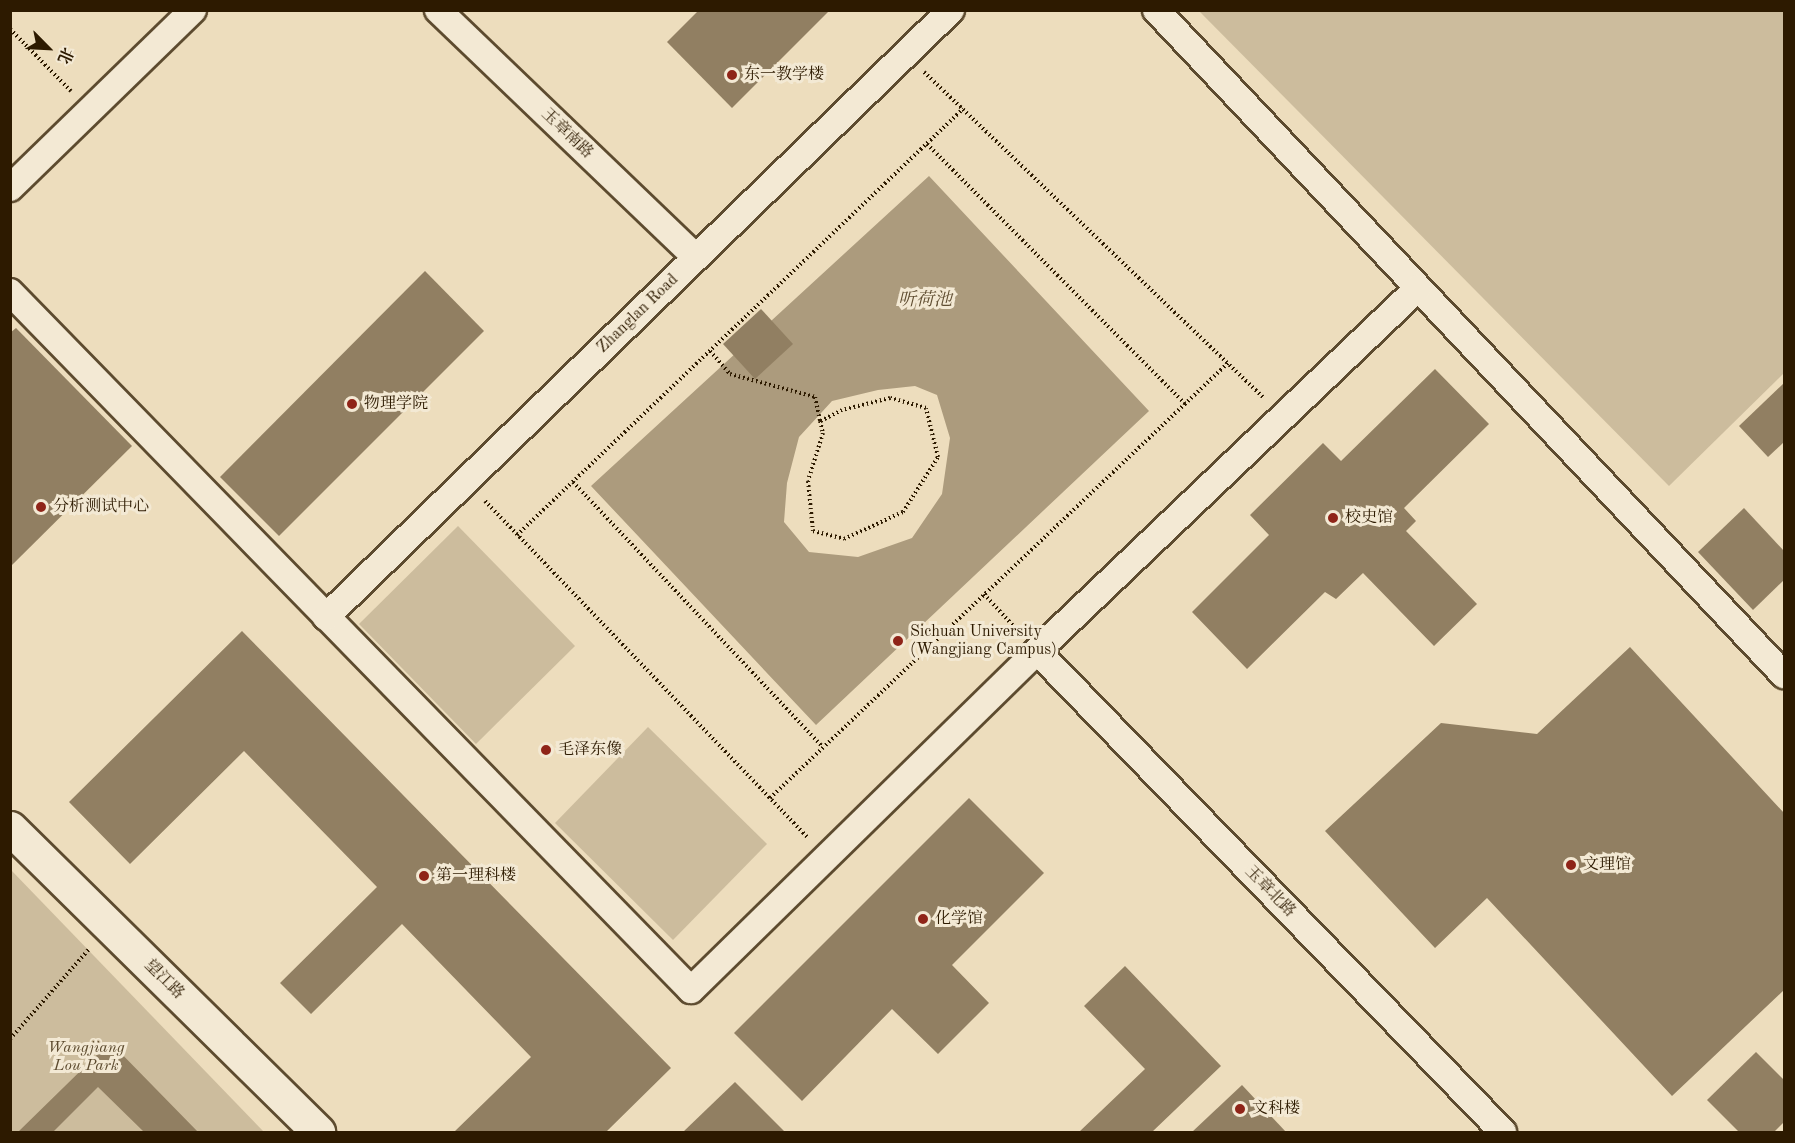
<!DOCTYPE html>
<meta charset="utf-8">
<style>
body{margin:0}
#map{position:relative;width:1795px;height:1143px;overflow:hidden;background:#edddbd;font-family:"Old Standard TT","Noto Serif SC",serif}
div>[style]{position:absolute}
.green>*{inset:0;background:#ccbc9d}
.water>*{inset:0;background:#ac9b7d}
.building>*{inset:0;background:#917f62}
.path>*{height:4px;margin-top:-2px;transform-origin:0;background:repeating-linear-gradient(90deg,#2d1a00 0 1.5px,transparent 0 4.5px)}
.roads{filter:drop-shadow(2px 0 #5d4b2f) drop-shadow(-2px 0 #5d4b2f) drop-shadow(0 2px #5d4b2f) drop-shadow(0 -2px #5d4b2f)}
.street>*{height:26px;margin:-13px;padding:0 13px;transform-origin:13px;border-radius:13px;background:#f3e9d4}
.secondary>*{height:33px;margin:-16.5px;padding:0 16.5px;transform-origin:16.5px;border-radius:16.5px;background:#f3e9d4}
.dots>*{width:16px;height:16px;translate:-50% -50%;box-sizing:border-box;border:3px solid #f3e9d4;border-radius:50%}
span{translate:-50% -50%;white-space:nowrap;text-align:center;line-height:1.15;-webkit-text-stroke:6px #f3e9d4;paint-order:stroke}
.poi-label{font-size:16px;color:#2d1a00}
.left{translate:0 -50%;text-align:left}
.street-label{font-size:16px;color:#2d1a00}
.park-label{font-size:16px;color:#5d4b2f;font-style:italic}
.water-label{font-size:18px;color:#604e32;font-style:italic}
.frame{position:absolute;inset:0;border:12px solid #2d1a00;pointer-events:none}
.north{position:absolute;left:18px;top:18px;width:60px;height:60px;-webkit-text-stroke:4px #f3e9d4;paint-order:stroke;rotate:114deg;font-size:16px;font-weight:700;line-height:24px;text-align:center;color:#2d1a00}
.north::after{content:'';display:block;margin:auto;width:21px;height:27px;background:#2d1a00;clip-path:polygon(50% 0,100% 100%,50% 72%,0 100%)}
</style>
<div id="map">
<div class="green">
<i style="clip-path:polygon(1199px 11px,1784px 11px,1784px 373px,1669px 486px)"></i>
<i style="clip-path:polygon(458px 526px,575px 646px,476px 744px,359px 624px)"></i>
<i style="clip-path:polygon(648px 727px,767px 844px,673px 940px,555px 823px)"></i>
<i style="clip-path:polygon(11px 870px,264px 1132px,11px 1132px)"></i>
</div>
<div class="water">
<i style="clip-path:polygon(evenodd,929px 176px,1149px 411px,816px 725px,591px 486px,929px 176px,915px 386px,937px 395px,950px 438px,942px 494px,912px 538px,858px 557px,809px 552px,784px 522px,787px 483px,799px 437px,832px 401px,878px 390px,915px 386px)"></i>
</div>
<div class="building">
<i style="clip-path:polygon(699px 10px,830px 10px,732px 108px,667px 42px)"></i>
<i style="clip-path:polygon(425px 271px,484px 331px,279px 536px,220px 477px)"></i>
<i style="clip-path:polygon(761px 309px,793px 344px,755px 379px,723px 344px)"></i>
<i style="clip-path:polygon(16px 328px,132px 446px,10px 567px,10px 333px)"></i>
<i style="clip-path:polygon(1435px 369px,1489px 424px,1404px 508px,1416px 521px,1406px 531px,1477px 604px,1434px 646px,1363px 573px,1336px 599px,1325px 592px,1247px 669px,1192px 612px,1269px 535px,1250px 515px,1323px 443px,1341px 461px)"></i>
<i style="clip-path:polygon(1784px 383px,1784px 442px,1768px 457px,1739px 426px)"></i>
<i style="clip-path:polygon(1744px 508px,1784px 551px,1784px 580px,1753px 610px,1698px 552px)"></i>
<i style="clip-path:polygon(242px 631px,671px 1068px,606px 1132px,454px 1132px,531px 1057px,402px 924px,311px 1014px,280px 983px,377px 887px,244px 751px,130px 864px,69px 802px)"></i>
<i style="clip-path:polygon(1630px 647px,1784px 813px,1784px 990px,1672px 1096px,1487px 898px,1435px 948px,1325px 831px,1441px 723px,1537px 734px)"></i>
<i style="clip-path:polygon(969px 798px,1044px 873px,952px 965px,989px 1003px,938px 1054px,892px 1009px,802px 1101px,734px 1033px)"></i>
<i style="clip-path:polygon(1125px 966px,1221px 1066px,1152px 1132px,1079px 1132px,1145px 1069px,1084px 1006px)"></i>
<i style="clip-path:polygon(110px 1042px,198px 1132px,144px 1132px,98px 1087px,53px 1132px,18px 1132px)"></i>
<i style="clip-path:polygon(1756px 1052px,1784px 1080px,1784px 1122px,1774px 1132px,1739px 1132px,1707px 1100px)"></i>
<i style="clip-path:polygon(735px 1082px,785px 1132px,683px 1132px)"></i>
<i style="clip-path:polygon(1242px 1085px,1286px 1132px,1192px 1132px)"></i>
</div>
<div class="path">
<i style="left:10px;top:29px;width:87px;rotate:45.5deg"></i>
<i style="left:924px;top:72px;width:472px;rotate:43.8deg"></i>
<i style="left:927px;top:144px;width:366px;rotate:45.2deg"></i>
<i style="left:710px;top:351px;width:30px;rotate:49deg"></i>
<i style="left:730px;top:374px;width:88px;rotate:15.1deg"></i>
<i style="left:815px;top:397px;width:25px;rotate:78deg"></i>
<i style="left:820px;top:421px;width:12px;rotate:76deg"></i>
<i style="left:823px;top:433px;width:50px;rotate:107.4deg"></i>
<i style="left:808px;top:481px;width:50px;rotate:84.3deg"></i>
<i style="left:813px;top:531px;width:32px;rotate:14deg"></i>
<i style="left:844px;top:539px;width:65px;rotate:-24.6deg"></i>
<i style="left:903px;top:512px;width:65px;rotate:-57.5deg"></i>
<i style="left:938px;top:457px;width:50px;rotate:-103.8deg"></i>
<i style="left:926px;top:408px;width:37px;rotate:-164deg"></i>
<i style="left:890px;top:398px;width:49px;rotate:166deg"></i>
<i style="left:842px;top:410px;width:25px;rotate:153deg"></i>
<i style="left:573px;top:482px;width:364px;rotate:46.7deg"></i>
<i style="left:485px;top:501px;width:467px;rotate:46.2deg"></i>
<i style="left:517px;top:535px;width:617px;rotate:-43.69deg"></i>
<i style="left:984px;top:594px;width:50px;rotate:47.4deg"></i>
<i style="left:770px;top:798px;width:632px;rotate:-43.52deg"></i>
<i style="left:10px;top:1039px;width:120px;rotate:-48.7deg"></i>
</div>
<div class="roads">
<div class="street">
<i style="left:438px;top:10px;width:357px;rotate:43.8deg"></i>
<i style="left:1156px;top:10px;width:915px;rotate:46.64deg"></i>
<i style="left:10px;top:188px;width:255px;rotate:-44.2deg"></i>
<i style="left:10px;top:292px;width:975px;rotate:45.71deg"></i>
<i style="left:691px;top:990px;width:484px;rotate:-44.4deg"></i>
<i style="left:1037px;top:651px;width:526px;rotate:-43.61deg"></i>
<i style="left:326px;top:617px;width:871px;rotate:-44.16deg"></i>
<i style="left:1037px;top:651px;width:670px;rotate:45.91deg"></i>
</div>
<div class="secondary">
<i style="left:10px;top:828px;width:433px;rotate:44.6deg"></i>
</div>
</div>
<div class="dots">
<i style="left:732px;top:75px;background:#8f2418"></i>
<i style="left:352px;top:404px;background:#8f2418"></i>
<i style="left:41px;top:507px;background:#8f2418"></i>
<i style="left:1333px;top:518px;background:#8f2418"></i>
<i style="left:898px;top:641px;background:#8f2418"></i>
<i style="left:546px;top:750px;background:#8f2418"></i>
<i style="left:1571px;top:865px;background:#8f2418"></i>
<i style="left:424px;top:876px;background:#8f2418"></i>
<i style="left:923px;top:919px;background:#8f2418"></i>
<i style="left:1240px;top:1109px;background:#8f2418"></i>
</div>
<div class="poi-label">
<span class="left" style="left:744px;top:75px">东一教学楼</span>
<span class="left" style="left:364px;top:404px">物理学院</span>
<span class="left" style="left:53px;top:507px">分析测试中心</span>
<span class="left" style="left:1345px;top:518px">校史馆</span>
<span class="left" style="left:910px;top:641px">Sichuan University<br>(Wangjiang Campus)</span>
<span class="left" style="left:558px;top:750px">毛泽东像</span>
<span class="left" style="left:1583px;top:865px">文理馆</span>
<span class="left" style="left:436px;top:876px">第一理科楼</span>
<span class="left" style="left:935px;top:919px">化学馆</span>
<span class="left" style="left:1252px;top:1109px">文科楼</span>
</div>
<div class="street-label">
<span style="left:567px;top:134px;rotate:44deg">玉章南路</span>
<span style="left:638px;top:314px;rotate:-44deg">Zhanglan Road</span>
<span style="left:1270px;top:892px;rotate:46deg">玉章北路</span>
<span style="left:164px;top:980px;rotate:45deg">望江路</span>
</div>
<div class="park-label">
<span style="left:86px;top:1057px">Wangjiang<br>Lou Park</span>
</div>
<div class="water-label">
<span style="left:925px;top:300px">听荷池</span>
</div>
<div class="frame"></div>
<div class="north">北</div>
</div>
